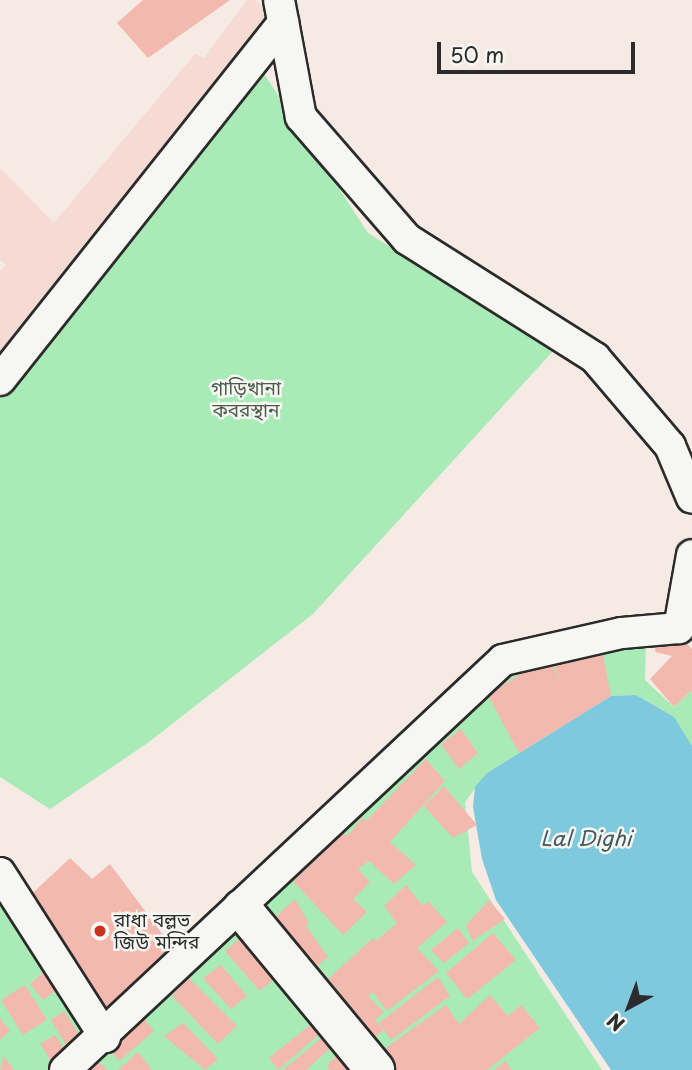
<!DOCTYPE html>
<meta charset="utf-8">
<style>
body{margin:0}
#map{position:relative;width:692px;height:1070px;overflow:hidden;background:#f6eae4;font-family:"Playpen Sans","Noto Sans Bengali",sans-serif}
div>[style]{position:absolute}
.built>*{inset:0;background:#f5dbd4}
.green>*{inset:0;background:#a8ebb6}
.water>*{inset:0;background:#7ec9de}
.building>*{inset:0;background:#f4b9ae}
.roads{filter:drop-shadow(2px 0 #2b2b2b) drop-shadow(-2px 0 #2b2b2b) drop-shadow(0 2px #2b2b2b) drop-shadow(0 -2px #2b2b2b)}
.street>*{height:30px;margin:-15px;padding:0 15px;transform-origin:15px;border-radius:15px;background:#f6f6f2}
.secondary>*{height:38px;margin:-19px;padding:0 19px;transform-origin:19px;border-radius:19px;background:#f6f6f2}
.dots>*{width:19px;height:19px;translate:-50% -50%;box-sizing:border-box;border:4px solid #f6f6f2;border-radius:50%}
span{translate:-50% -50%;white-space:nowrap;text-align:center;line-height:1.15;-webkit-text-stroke:5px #f6f6f2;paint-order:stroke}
.park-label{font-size:19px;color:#4a5b4e}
.poi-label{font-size:19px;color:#2b2b2b}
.left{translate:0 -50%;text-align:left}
.water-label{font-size:21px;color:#445a61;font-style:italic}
.north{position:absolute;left:594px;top:972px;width:70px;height:70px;-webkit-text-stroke:5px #f6f6f2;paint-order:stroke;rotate:221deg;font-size:19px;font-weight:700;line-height:28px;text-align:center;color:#2b2b2b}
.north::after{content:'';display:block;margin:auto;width:24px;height:32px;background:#2b2b2b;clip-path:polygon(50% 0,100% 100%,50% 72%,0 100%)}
.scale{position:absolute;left:437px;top:42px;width:198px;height:32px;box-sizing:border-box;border:4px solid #2b2b2b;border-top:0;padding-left:9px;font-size:21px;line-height:24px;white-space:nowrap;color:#2b2b2b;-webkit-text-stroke:5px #f6f6f2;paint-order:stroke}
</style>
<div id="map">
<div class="built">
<i style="clip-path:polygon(247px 0,255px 0,283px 23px,0 380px,0 271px,6px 265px,0 260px,0 168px,54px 223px,195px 54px,204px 58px)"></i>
</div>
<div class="green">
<i style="clip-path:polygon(263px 72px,368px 233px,554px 350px,313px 614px,149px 742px,50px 809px,0 777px,0 394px)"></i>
<i style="clip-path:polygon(646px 641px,645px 680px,674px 707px,692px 690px,692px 746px,673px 717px,636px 695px,611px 696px,487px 773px,465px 802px,472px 872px,602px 1070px,0 1070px,0 873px,104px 1037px,503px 660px)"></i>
</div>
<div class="water">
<i style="clip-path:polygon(636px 695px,674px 717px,692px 746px,692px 1070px,611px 1070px,496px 900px,482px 859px,473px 807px,475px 787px,487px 773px,611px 696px)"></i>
</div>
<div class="building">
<i style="clip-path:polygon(143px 0,230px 0,148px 58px,117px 23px)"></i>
<i style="clip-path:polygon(657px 635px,682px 638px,692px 649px,692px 690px,674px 707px,650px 679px,672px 656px,655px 652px)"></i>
<i style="clip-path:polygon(600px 638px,611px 696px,519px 753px,488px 695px,547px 657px,562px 683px,553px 664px)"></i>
<i style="clip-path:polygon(461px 729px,478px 753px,459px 769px,441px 744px)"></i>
<i style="clip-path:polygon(426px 759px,445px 781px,390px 842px,416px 865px,394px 884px,369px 861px,358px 869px,370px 882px,353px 899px,367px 912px,343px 935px,293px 881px,344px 833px,347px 836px,363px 817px,366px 821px)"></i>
<i style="clip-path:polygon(444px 786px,477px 825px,453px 838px,424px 806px)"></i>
<i style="clip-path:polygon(70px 858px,92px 879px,110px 864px,181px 959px,106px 1033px,21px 904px)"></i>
<i style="clip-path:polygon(406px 885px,423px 906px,428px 901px,447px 922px,417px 948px,439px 971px,387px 1011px,373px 992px,368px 996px,384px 1012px,375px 1020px,384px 1030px,363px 1046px,332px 998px,343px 985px,337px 990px,327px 980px,373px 938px,376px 941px,397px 923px,384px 906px)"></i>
<i style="clip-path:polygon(295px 899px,309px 923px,306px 926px,328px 957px,308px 974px,275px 917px)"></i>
<i style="clip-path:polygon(489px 900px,505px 919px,472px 941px,466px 925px)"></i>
<i style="clip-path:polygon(458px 928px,469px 943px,444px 963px,431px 950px)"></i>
<i style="clip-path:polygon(249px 931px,281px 973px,260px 991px,225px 951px)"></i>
<i style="clip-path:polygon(493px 933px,516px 960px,467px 999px,446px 973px)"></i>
<i style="clip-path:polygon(221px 965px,247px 996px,231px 1009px,203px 978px)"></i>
<i style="clip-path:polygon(45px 971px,59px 988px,43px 1000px,30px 984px)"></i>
<i style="clip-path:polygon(188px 977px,237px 1026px,218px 1044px,172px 996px)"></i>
<i style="clip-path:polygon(438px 977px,450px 996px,391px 1040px,379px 1023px)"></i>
<i style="clip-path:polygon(25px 985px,47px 1020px,23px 1035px,1px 1000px)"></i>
<i style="clip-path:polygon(490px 995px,508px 1016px,521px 1005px,540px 1028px,487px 1070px,387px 1070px,377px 1054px,446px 1005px,459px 1024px)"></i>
<i style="clip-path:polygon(64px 1011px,80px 1036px,66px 1045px,51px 1020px)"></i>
<i style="clip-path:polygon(138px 1012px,154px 1031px,119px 1061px,103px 1042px)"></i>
<i style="clip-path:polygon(0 1018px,10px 1031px,0 1040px)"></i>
<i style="clip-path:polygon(316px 1020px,324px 1030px,278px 1070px,269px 1058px)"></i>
<i style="clip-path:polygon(183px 1023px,218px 1059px,205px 1070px,164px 1036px)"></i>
<i style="clip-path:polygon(326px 1034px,335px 1044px,306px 1070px,283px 1070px)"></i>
<i style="clip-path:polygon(55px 1035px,69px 1056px,54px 1066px,40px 1044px)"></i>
<i style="clip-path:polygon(341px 1050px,359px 1070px,330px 1070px,327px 1066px)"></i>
<i style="clip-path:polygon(138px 1052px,152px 1070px,118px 1070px)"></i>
<i style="clip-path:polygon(4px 1056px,14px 1070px,0 1070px)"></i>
<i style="clip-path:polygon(98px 1061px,108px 1070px,90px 1070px)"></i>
<i style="clip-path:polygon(505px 1061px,512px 1070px,494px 1070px)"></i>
</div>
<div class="roads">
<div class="street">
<i style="left:279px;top:0;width:119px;rotate:79.4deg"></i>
<i style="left:301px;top:117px;width:162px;rotate:49deg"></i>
<i style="left:407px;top:239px;width:222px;rotate:32.3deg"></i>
<i style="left:595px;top:358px;width:116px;rotate:49.6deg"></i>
<i style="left:670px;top:446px;width:56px;rotate:67.1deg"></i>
<i style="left:0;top:380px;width:456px;rotate:-51.6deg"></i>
<i style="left:679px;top:628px;width:74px;rotate:-79.9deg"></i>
<i style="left:0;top:873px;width:195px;rotate:57.4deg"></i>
<i style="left:65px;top:1070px;width:600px;rotate:-43.11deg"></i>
<i style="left:503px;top:660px;width:122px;rotate:-12.8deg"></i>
<i style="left:622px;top:633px;width:57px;rotate:-5deg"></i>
</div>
<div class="secondary">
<i style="left:242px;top:909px;width:209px;rotate:50.4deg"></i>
</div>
</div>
<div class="dots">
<i style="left:100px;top:931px;background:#c8321e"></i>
</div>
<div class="park-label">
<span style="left:246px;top:399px">গাড়িখানা<br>কবরস্থান</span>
</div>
<div class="poi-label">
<span class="left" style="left:114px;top:931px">রাধা বল্লভ<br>জিউ মন্দির</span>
</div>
<div class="water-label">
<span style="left:586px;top:837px">Lal Dighi</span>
</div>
<div class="north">N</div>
<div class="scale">50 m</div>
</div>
